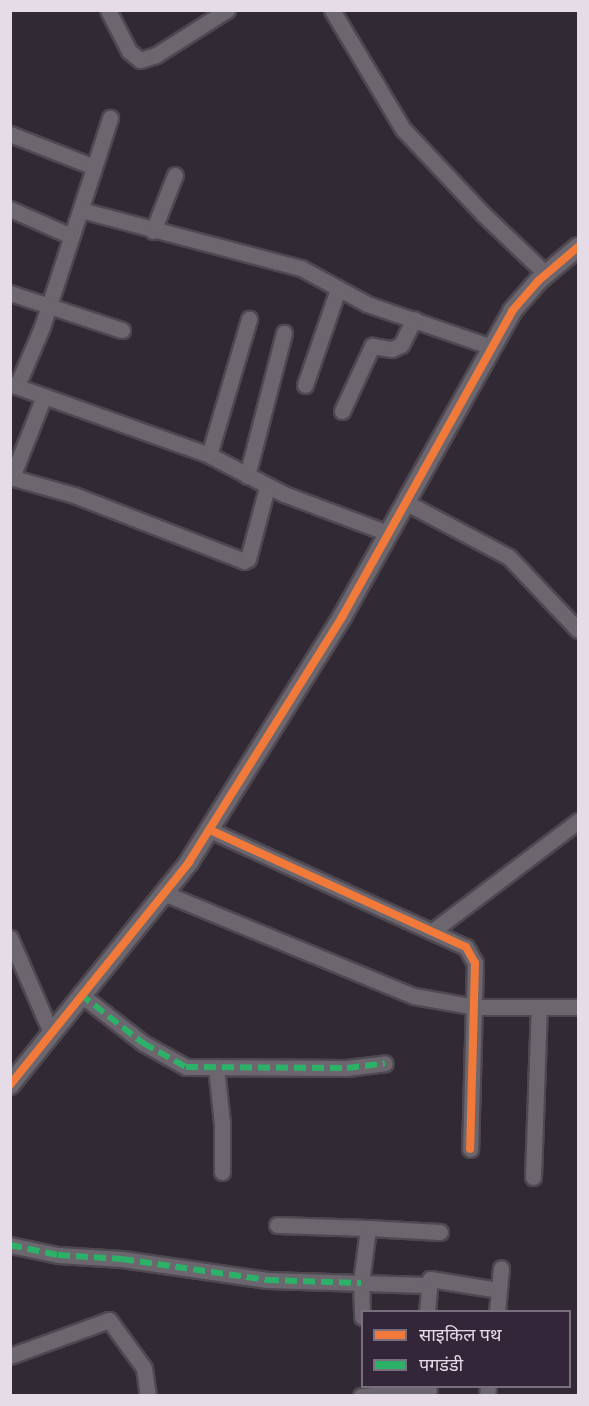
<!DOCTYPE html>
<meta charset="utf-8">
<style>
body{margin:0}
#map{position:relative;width:589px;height:1406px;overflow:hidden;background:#312a34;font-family:"Golos Text","Noto Sans Devanagari",sans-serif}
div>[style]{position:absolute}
.roads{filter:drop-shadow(2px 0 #4e4851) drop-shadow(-2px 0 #4e4851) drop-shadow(0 2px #4e4851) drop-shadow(0 -2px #4e4851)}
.minor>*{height:15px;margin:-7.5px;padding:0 7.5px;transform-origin:7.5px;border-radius:7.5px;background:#6c666f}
.tertiary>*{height:18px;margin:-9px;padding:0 9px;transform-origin:9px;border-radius:9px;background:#6c666f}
.quiet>*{height:6px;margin-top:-3px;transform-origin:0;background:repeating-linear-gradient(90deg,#2db169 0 12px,transparent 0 18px)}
.cycleway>*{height:8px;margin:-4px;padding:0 4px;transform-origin:4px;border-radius:4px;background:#f17a3a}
span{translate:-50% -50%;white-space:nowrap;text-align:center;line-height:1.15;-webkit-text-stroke:5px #332638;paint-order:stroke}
.frame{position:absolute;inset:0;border:12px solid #e5dce8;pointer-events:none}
.legend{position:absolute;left:361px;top:1310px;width:210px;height:78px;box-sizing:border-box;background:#332638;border:2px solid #7a6f7e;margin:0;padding:8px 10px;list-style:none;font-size:18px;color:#e5dce8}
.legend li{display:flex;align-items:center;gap:12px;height:30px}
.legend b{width:30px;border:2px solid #7a6f7e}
</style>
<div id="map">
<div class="roads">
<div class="minor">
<i style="left:108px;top:10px;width:46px;rotate:62.9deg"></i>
<i style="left:129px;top:51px;width:14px;rotate:39deg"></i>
<i style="left:140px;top:60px;width:17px;rotate:-17deg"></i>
<i style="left:156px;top:55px;width:84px;rotate:-32.4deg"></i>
<i style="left:332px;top:10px;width:139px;rotate:59.2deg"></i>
<i style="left:403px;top:129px;width:117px;rotate:46.7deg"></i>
<i style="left:483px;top:214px;width:87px;rotate:43.6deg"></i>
<i style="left:10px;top:134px;width:85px;rotate:21.4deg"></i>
<i style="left:89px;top:165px;width:7px;rotate:56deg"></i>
<i style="left:93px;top:171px;width:164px;rotate:108.1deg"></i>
<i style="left:42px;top:327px;width:64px;rotate:113deg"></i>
<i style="left:93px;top:171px;width:56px;rotate:-72.2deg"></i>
<i style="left:10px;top:209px;width:67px;rotate:23.9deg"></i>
<i style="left:81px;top:210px;width:228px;rotate:14.8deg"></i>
<i style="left:301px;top:268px;width:75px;rotate:28.6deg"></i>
<i style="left:367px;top:304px;width:132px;rotate:19deg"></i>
<i style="left:153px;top:231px;width:60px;rotate:-68.6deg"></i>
<i style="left:10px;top:293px;width:118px;rotate:18.3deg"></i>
<i style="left:10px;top:384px;width:211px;rotate:19.6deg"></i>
<i style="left:209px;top:455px;width:85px;rotate:27.5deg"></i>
<i style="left:284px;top:494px;width:111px;rotate:20.6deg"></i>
<i style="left:305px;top:385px;width:102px;rotate:-71deg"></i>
<i style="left:342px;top:411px;width:72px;rotate:-65.2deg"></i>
<i style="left:372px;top:346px;width:20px;rotate:9deg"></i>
<i style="left:392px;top:349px;width:10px;rotate:-24deg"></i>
<i style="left:401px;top:345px;width:29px;rotate:-63deg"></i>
<i style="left:209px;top:455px;width:142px;rotate:-73.6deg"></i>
<i style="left:247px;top:476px;width:148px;rotate:-75.5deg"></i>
<i style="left:10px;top:477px;width:66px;rotate:15.7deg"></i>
<i style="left:74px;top:495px;width:182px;rotate:21.2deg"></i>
<i style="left:244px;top:561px;width:4px;rotate:-27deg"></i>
<i style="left:248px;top:559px;width:74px;rotate:-75.2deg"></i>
<i style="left:12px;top:477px;width:87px;rotate:-68.4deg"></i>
<i style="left:407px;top:503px;width:115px;rotate:27.9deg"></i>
<i style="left:509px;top:557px;width:100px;rotate:46.6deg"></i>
<i style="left:210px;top:830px;width:281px;rotate:24.6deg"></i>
<i style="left:466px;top:947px;width:18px;rotate:61deg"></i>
<i style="left:475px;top:963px;width:186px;rotate:91.5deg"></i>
<i style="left:166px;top:894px;width:268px;rotate:22.4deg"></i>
<i style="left:414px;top:996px;width:62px;rotate:10.2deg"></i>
<i style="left:475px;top:1007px;width:103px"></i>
<i style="left:434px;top:930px;width:181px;rotate:-37.1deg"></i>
<i style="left:10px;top:938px;width:100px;rotate:66.5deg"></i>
<i style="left:80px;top:994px;width:80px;rotate:37.9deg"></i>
<i style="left:143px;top:1043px;width:49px;rotate:29.2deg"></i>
<i style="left:186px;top:1067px;width:161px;rotate:0.4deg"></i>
<i style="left:347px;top:1068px;width:38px;rotate:-7deg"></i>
<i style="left:216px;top:1067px;width:56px;rotate:83.9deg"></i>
<i style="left:222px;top:1123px;width:49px;rotate:90deg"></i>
<i style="left:533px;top:1177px;width:168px;rotate:-88deg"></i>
<i style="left:277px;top:1225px;width:91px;rotate:1.9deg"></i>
<i style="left:368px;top:1228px;width:55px;rotate:97.3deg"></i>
<i style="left:361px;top:1283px;width:34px;rotate:88deg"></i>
<i style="left:368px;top:1228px;width:72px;rotate:3.2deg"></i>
<i style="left:10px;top:1245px;width:49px;rotate:11.8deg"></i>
<i style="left:58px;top:1255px;width:64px;rotate:3.6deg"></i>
<i style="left:122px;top:1259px;width:147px;rotate:8.2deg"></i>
<i style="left:267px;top:1280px;width:159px;rotate:1.8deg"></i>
<i style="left:427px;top:1312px;width:33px;rotate:-85deg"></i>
<i style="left:430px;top:1279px;width:70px;rotate:9.1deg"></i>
<i style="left:497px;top:1312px;width:44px;rotate:-84.8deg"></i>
<i style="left:10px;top:1356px;width:105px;rotate:-20deg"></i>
<i style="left:109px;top:1320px;width:59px;rotate:53.9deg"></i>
<i style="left:144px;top:1368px;width:28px;rotate:82deg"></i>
<i style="left:361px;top:1396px;width:68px;rotate:-5deg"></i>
<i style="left:487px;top:1396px;width:10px;rotate:-84deg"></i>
</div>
<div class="tertiary">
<i style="left:10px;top:1085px;width:286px;rotate:-51.2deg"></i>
<i style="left:189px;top:862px;width:289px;rotate:-58deg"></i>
<i style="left:342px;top:617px;width:350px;rotate:-60.9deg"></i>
<i style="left:512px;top:311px;width:40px;rotate:-49deg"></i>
<i style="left:538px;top:281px;width:52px;rotate:-40.4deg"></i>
</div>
</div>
<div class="quiet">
<i style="left:80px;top:994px;width:80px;rotate:37.9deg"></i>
<i style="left:143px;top:1043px;width:49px;rotate:29.2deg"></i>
<i style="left:186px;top:1067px;width:161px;rotate:0.4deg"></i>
<i style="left:347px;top:1068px;width:38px;rotate:-7deg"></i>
<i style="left:10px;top:1245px;width:49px;rotate:11.8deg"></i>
<i style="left:58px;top:1255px;width:64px;rotate:3.6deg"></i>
<i style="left:122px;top:1259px;width:147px;rotate:8.2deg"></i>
<i style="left:267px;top:1280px;width:94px;rotate:1.8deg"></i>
</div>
<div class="cycleway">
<i style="left:210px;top:830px;width:281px;rotate:24.6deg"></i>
<i style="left:466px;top:947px;width:18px;rotate:61deg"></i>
<i style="left:475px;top:963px;width:186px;rotate:91.5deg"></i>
<i style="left:10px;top:1085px;width:286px;rotate:-51.2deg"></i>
<i style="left:189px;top:862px;width:289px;rotate:-58deg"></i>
<i style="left:342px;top:617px;width:350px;rotate:-60.9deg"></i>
<i style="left:512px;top:311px;width:40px;rotate:-49deg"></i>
<i style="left:538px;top:281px;width:52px;rotate:-40.4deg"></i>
</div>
<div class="frame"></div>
<ul class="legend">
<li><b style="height:8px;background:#f17a3a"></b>साइकिल पथ</li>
<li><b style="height:8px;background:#2db169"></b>पगडंडी</li>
</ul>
</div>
